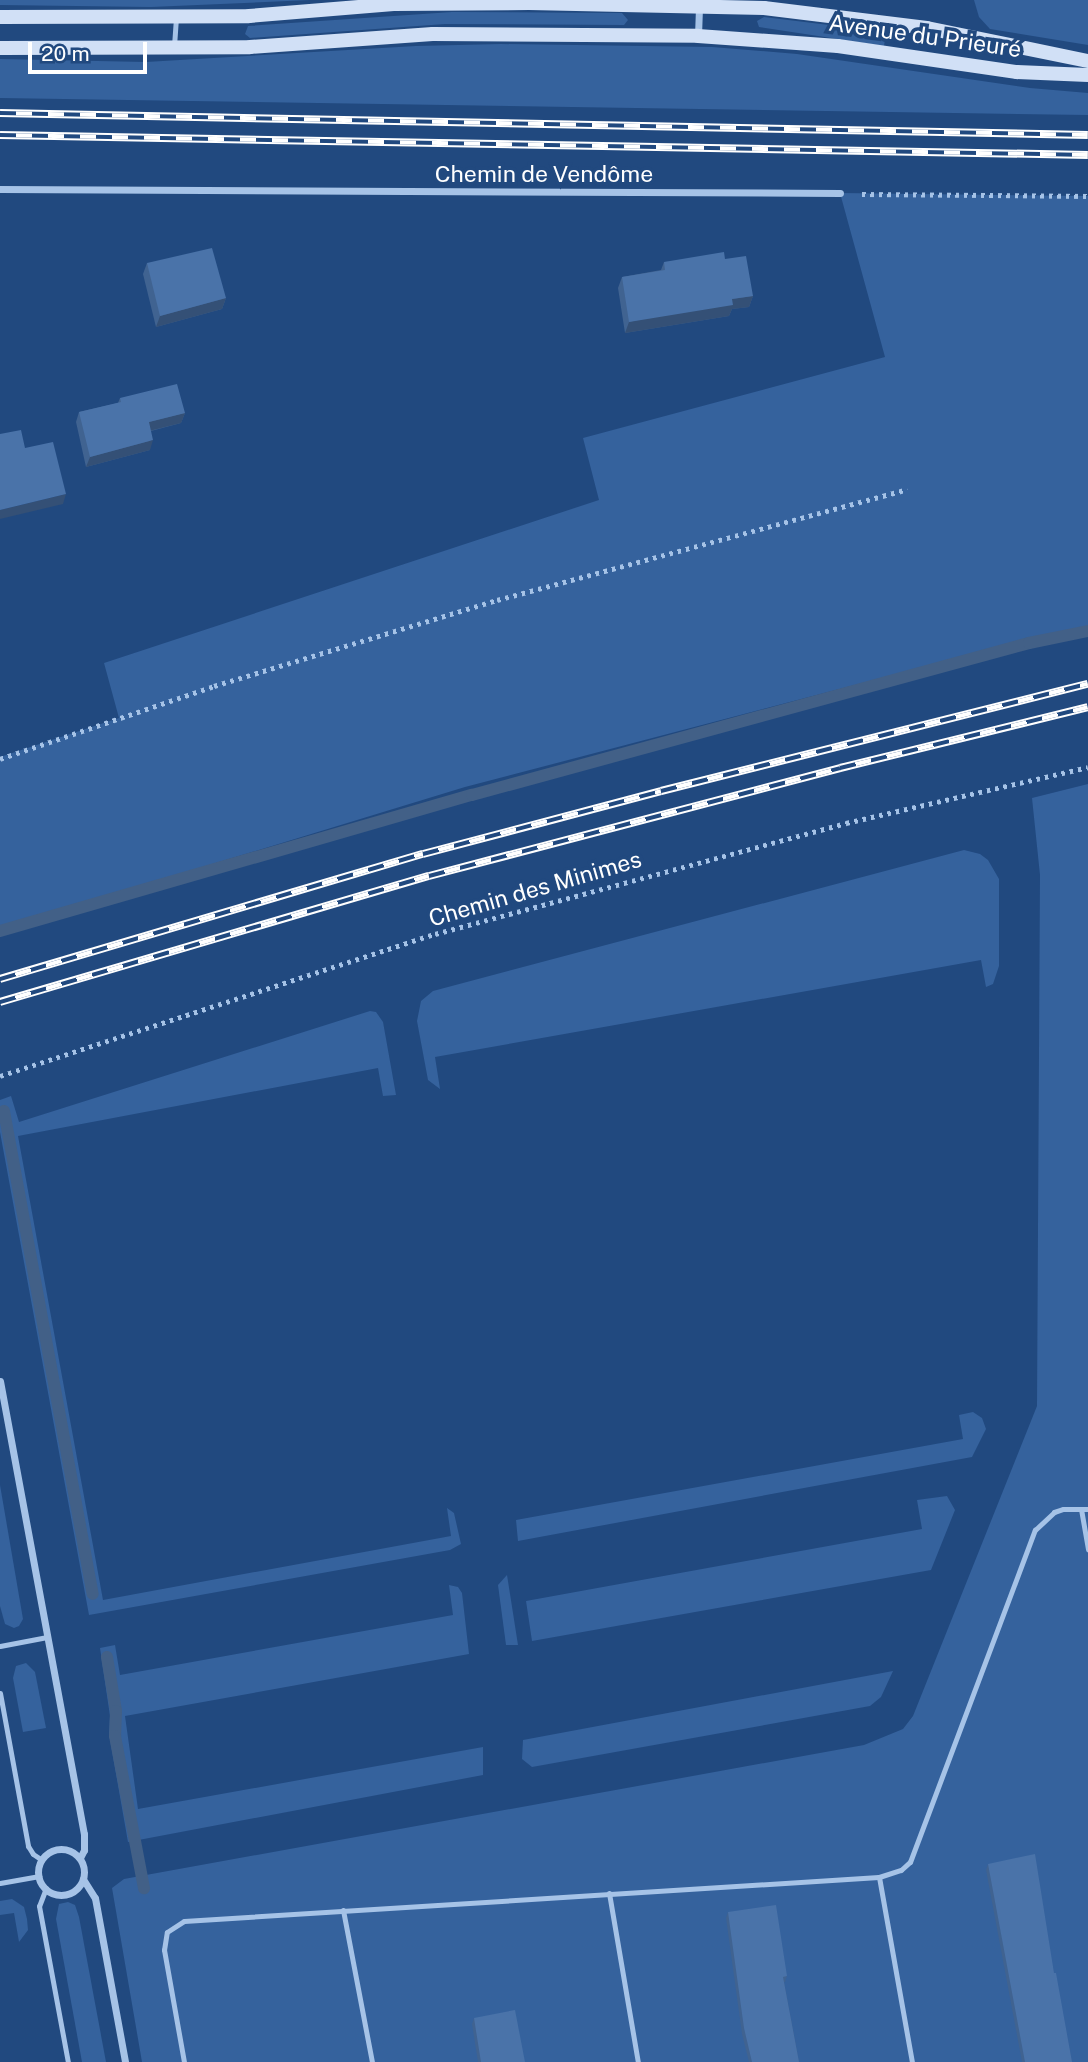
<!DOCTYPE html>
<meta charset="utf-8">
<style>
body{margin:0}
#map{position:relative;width:1088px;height:2062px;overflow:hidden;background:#21497f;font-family:"Public Sans",sans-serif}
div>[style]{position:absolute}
.green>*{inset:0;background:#35629d}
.stream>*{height:12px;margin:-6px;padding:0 6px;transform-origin:6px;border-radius:6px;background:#426087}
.path>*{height:4.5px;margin-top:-2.25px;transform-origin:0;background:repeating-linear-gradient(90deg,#a6c3e7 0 3.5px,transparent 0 8.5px)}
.lane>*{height:5px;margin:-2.5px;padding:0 2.5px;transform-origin:2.5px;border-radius:2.5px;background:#a6c3e7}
.street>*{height:7px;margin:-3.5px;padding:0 3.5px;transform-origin:3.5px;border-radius:3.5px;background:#a6c3e7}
.street>.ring{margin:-3.5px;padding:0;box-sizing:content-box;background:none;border:7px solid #a6c3e7;border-radius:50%}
.secondary>*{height:14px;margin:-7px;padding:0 7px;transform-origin:7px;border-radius:7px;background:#d1e0f6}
.rail>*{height:8px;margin-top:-4px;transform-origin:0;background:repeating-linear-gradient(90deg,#21497f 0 16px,#fff 0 32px);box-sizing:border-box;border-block:2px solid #fff}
.wall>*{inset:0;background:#406391}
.shaded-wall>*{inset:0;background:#345076}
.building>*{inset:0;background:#4a73a9}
span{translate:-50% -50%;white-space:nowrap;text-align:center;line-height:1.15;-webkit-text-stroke:7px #21497f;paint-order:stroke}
.street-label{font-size:23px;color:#fff}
.scale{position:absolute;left:28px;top:42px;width:119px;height:32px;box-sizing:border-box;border:4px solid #fff;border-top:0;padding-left:9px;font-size:21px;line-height:24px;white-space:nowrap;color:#fff;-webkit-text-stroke:5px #21497f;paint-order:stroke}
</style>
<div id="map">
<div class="green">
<i style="clip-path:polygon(0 0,310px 0,151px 7px,0 5px)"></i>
<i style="clip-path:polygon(974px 0,1088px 0,1088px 45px,990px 29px,979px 17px)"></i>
<i style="clip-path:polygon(452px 12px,622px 13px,628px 20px,624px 25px,445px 24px,250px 38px,245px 34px,248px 26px)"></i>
<i style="clip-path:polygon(764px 17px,886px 32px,884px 46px,759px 27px,757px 21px)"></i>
<i style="clip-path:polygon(501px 44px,712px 47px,797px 54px,1030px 88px,1088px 93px,1088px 115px,0 98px,0 59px,146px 62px,416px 46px)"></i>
<i style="clip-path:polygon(840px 193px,1088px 196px,1088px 631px,943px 662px,465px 787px,0 929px,0 757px,119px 718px,104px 663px,599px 500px,583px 438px,885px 357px)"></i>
<i style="clip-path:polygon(1088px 784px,1088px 2062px,142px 2062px,112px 1888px,124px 1879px,864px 1745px,903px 1729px,913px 1716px,1037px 1406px,1040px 875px,1032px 798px)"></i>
<i style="clip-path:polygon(964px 850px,980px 854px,988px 860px,999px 879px,999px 966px,993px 984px,986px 987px,981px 960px,435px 1057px,440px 1089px,428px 1080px,417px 1021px,421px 1001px,433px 991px)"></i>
<i style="clip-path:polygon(370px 1011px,376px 1012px,383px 1022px,396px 1095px,383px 1096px,378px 1068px,18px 1136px,103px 1600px,451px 1536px,447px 1508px,454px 1513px,461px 1544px,450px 1550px,89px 1615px,0 1132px,0 1100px,11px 1096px,19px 1122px)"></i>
<i style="clip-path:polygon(973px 1412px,982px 1418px,986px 1429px,972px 1457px,518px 1541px,516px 1520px,963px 1439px,959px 1415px)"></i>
<i style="clip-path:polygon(0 1485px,23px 1619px,19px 1626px,14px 1628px,5px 1624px,0 1606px)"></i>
<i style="clip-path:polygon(947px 1496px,955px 1510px,931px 1570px,532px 1641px,526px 1601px,922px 1529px,917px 1500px)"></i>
<i style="clip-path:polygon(507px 1575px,518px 1645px,506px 1645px,498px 1585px)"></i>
<i style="clip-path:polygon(449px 1585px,458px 1587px,462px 1593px,469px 1654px,125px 1716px,138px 1809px,483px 1747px,483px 1775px,128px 1842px,109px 1734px,110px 1716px,100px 1648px,115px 1645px,120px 1675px,453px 1615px)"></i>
<i style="clip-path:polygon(26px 1663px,35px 1672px,46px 1728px,23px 1732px,13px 1678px,16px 1666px)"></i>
<i style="clip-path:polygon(893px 1671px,881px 1697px,870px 1706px,532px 1767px,522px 1759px,523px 1740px)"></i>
<i style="clip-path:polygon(12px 1899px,24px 1907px,27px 1919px,28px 1930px,19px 1942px,14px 1913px,0 1915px,0 1901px)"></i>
<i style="clip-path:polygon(68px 1902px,75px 1905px,79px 1917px,106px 2062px,82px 2062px,56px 1919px,59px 1904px)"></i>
</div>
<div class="stream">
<i style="left:0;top:931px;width:491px;rotate:-16.1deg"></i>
<i style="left:472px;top:795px;width:577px;rotate:-15.26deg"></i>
<i style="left:1029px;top:643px;width:60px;rotate:-11.5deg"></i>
<i style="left:4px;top:1111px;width:491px;rotate:79.6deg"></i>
<i style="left:107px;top:1657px;width:55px;rotate:80.5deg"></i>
<i style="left:116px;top:1711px;width:25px;rotate:92deg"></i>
<i style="left:115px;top:1736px;width:155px;rotate:79.2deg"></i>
</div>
<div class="path">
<i style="left:862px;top:194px;width:226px;rotate:0.5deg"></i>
<i style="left:0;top:759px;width:226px;rotate:-18.8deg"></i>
<i style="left:214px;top:686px;width:296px;rotate:-16.9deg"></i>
<i style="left:497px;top:600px;width:425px;rotate:-15.1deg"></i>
<i style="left:0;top:1076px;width:458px;rotate:-18.1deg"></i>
<i style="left:435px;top:934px;width:426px;rotate:-15.1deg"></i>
<i style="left:846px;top:823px;width:248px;rotate:-13deg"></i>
</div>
<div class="lane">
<i style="left:174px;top:46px;width:28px;rotate:-86deg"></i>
<i style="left:1081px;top:1509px;width:41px;rotate:80.1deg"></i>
<i style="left:0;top:1646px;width:48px;rotate:-10.8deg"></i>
<i style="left:0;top:1693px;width:156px;rotate:79.6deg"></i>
<i style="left:28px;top:1846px;width:9px;rotate:58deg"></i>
<i style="left:33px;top:1854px;width:11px;rotate:34deg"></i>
<i style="left:879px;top:1877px;width:188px;rotate:79.9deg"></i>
<i style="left:0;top:1883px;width:40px;rotate:-10deg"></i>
<i style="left:46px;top:1888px;width:19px;rotate:111deg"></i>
<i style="left:39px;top:1906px;width:159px;rotate:79.5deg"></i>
<i style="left:609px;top:1893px;width:171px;rotate:80.3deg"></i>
<i style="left:343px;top:1910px;width:155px;rotate:79.2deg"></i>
<i style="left:184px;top:2062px;width:114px;rotate:-100.1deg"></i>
<i style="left:164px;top:1950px;width:18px;rotate:-81deg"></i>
<i style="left:167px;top:1932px;width:20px;rotate:-33deg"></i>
<i style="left:184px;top:1921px;width:696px;rotate:-3.62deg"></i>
<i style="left:879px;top:1877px;width:23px;rotate:-18deg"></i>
<i style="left:901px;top:1870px;width:12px;rotate:-42deg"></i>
<i style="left:910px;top:1862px;width:355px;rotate:-69.4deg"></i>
<i style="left:1035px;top:1530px;width:26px;rotate:-43deg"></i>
<i style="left:1054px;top:1512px;width:9px;rotate:-18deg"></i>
<i style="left:1063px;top:1509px;width:25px"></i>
</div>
<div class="street">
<i style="left:698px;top:36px;width:31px;rotate:-88deg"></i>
<i style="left:0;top:189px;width:840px;rotate:0.27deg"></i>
<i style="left:0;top:1381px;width:461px;rotate:79.5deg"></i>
<i style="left:84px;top:1834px;width:16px;rotate:90deg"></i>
<i style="left:84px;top:1850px;width:9px;rotate:117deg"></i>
<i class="ring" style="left:38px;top:1849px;width:39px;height:39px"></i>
<i style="left:83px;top:1879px;width:22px;rotate:58deg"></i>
<i style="left:95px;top:1898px;width:167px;rotate:79.6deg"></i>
</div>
<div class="secondary">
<i style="left:0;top:17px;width:249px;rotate:-0.2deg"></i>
<i style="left:249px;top:16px;width:145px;rotate:-4.7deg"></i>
<i style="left:394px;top:4px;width:135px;rotate:-0.4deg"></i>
<i style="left:529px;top:3px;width:235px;rotate:1.2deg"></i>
<i style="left:764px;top:8px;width:164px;rotate:7deg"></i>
<i style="left:927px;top:28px;width:164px;rotate:11.6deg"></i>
<i style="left:0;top:48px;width:250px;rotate:-0.2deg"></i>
<i style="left:250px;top:47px;width:183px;rotate:-4.1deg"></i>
<i style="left:433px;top:34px;width:265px;rotate:0.4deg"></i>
<i style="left:698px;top:36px;width:140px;rotate:4.1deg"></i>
<i style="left:838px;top:46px;width:181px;rotate:8.3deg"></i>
<i style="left:1017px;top:72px;width:71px;rotate:2.4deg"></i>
</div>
<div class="rail">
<i style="left:0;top:113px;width:1088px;rotate:1.16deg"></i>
<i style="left:0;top:135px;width:1088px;rotate:1.05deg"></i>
<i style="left:0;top:979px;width:441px;rotate:-16.5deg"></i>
<i style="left:423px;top:854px;width:246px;rotate:-14.8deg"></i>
<i style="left:661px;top:791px;width:440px;rotate:-14.1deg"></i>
<i style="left:0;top:1002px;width:447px;rotate:-16.4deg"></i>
<i style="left:429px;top:876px;width:425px;rotate:-14.7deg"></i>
<i style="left:840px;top:768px;width:255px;rotate:-13.8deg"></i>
</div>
<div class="wall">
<i style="clip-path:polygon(725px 259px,753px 296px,749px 307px,732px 309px,729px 316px,625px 333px,618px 288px,622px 277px,661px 270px,664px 262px)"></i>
<i style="clip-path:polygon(147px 263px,226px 298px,222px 309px,156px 327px,143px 274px)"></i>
<i style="clip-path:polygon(120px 398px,185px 413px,181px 423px,151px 431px,150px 450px,86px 467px,76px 422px,79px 412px,118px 403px)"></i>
<i style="clip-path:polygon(988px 1864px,1054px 1973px,1072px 2062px,1022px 2062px,986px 1870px)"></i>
<i style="clip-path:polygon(728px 1912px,787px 1976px,785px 1982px,784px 1982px,799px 2062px,749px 2062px,742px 2034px,726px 1918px)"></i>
<i style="clip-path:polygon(474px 2018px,525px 2062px,478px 2062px,472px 2024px)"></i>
</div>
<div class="shaded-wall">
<i style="clip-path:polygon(753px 296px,749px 307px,732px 309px,729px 316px,625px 333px,629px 322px,732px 299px)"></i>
<i style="clip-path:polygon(226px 298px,222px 309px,156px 327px,160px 316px)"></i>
<i style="clip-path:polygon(185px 413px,181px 423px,145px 432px,149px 422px)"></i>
<i style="clip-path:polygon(153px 440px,150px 450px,86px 467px,90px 457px)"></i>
<i style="clip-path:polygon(66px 494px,63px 504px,0 519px,0 510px)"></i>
</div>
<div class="building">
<i style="clip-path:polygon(212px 248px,226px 298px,160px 316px,147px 263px)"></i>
<i style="clip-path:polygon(724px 252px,725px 259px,746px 256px,753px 296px,732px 299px,733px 305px,629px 322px,622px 277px,665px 270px,664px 262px)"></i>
<i style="clip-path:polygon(177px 384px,185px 413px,149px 422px,153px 440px,90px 457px,79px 412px,121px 402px,120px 398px)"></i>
<i style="clip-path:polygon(21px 430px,25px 448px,53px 442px,66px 494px,0 510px,0 434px)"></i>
<i style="clip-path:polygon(1035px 1854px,1054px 1973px,1056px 1973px,1072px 2062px,1025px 2062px,988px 1864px)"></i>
<i style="clip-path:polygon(776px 1905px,787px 1976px,783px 1977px,799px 2062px,752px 2062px,744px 2028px,728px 1912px)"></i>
<i style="clip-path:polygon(515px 2010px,525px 2062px,481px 2062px,474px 2018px)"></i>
</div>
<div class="street-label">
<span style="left:925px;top:36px;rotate:8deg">Avenue du Prieuré</span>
<span style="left:544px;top:174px">Chemin de Vendôme</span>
<span style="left:535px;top:889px;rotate:-16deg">Chemin des Minimes</span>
</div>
<div class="scale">20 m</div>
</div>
